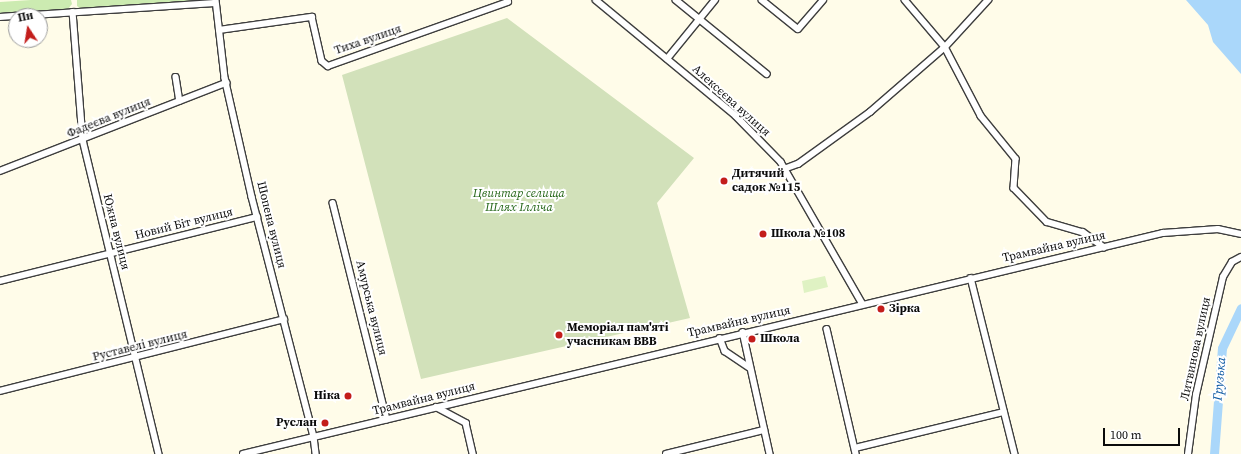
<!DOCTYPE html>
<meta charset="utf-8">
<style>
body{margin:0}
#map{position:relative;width:1241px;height:454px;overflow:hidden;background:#fffce9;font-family:"Source Serif 4",serif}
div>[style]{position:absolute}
.green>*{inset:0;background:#ccebb1}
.cemetery>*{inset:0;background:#d2e1ba}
.pitch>*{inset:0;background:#dff2c3}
.water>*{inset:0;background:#aad7fa}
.river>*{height:9px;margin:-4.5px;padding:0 4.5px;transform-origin:4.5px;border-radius:4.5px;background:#aad7fa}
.roads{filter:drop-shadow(1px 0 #3e3e3e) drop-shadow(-1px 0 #3e3e3e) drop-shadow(0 1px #3e3e3e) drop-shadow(0 -1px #3e3e3e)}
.minor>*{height:5.5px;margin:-2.75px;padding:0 2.75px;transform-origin:2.75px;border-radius:2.75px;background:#fff}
.dots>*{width:11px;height:11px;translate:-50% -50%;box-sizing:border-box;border:2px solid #fff;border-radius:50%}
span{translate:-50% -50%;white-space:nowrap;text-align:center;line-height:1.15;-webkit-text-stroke:4px #fff;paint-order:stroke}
.street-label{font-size:12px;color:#0b0b0b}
.poi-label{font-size:12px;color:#0b0b0b;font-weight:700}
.left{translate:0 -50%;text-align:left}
.right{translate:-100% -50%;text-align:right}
.park-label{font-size:12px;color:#246618;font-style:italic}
.water-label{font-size:13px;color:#0d59a3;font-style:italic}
.north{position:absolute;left:8px;top:8px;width:40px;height:40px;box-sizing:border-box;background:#fff;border:1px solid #9d9d9d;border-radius:50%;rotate:348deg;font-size:11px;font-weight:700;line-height:16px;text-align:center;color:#0b0b0b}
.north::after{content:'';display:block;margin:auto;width:14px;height:18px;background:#c31d1b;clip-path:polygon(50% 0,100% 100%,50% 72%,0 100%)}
.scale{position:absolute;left:1103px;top:428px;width:77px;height:18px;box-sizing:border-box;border:2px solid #0b0b0b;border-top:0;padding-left:5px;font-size:12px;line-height:14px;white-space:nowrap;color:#0b0b0b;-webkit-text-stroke:3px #fff;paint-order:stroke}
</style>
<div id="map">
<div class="green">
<i style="clip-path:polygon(31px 0,71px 0,72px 4px,68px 9px,0 13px,0 2px)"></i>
<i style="clip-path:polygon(77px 0,201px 0,80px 8px,77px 6px)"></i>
</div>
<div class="cemetery">
<i style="clip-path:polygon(507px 18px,694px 158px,657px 203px,690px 318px,421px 379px,342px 75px)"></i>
</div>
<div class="pitch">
<i style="clip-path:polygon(825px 276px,828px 287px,804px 293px,802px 281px)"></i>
</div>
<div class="water">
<i style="clip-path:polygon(1186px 0,1241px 0,1241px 74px,1213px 42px,1208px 25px)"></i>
</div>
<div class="river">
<i style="left:1214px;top:454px;width:106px;rotate:-85.7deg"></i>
<i style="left:1222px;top:348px;width:44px;rotate:-64.6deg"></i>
</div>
<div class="roads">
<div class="minor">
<i style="left:216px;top:0;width:79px;rotate:83.4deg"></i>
<i style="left:225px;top:78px;width:122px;rotate:77.2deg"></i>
<i style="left:252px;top:197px;width:248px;rotate:75.5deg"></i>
<i style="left:314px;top:437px;width:17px;rotate:83deg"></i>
<i style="left:596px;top:0;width:182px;rotate:39.6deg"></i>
<i style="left:736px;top:116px;width:64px;rotate:45.6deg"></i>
<i style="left:781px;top:162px;width:163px;rotate:60.1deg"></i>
<i style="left:676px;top:0;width:117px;rotate:39.1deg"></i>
<i style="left:762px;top:0;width:46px;rotate:38.9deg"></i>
<i style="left:798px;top:29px;width:38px;rotate:-49deg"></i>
<i style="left:905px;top:0;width:62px;rotate:49.6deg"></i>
<i style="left:945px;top:47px;width:78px;rotate:62.4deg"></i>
<i style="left:981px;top:116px;width:55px;rotate:50.9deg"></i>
<i style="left:1016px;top:159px;width:29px;rotate:94deg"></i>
<i style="left:1014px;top:188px;width:47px;rotate:45.9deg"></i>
<i style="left:1047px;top:222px;width:37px;rotate:16deg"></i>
<i style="left:1083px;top:232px;width:26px;rotate:36deg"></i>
<i style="left:73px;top:12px;width:128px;rotate:85.5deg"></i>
<i style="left:83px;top:140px;width:323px;rotate:76.4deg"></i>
<i style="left:18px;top:16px;width:197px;rotate:-3.8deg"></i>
<i style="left:0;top:17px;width:16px;rotate:-4deg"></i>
<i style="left:219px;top:30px;width:94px;rotate:-8deg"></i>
<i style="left:312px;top:17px;width:45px;rotate:77.2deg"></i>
<i style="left:322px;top:61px;width:8px;rotate:40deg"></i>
<i style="left:328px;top:66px;width:191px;rotate:-19.6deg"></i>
<i style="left:508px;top:2px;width:2px;rotate:-117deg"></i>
<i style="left:667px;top:59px;width:76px;rotate:-50.9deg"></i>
<i style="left:176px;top:77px;width:24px;rotate:81deg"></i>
<i style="left:784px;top:169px;width:15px;rotate:-20deg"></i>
<i style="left:798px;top:164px;width:89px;rotate:-35.8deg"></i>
<i style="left:870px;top:112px;width:99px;rotate:-40.9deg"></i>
<i style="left:945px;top:47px;width:64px;rotate:-47.5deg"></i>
<i style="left:0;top:171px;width:243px;rotate:-21.3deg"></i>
<i style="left:333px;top:203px;width:223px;rotate:76deg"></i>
<i style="left:971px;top:278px;width:181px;rotate:76deg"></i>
<i style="left:0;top:281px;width:265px;rotate:-14deg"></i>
<i style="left:827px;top:329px;width:128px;rotate:76.9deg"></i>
<i style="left:743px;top:332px;width:125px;rotate:77.5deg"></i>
<i style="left:720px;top:338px;width:14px;rotate:69deg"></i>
<i style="left:725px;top:351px;width:29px;rotate:34deg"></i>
<i style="left:0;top:391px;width:293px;rotate:-14.2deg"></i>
<i style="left:436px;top:407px;width:34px;rotate:28deg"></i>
<i style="left:466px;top:423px;width:32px;rotate:77deg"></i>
<i style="left:855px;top:448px;width:153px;rotate:-13.6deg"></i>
<i style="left:243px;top:454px;width:946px;rotate:-13.51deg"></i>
<i style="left:1163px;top:233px;width:55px;rotate:-4.2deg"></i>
<i style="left:1218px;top:229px;width:24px;rotate:12deg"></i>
<i style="left:666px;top:454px;width:101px;rotate:-13.8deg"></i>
<i style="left:1188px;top:454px;width:60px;rotate:-82.3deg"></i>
<i style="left:1196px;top:395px;width:121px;rotate:-77.1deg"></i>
<i style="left:1223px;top:277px;width:17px;rotate:-59deg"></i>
<i style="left:1232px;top:262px;width:10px;rotate:-29deg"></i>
</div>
</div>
<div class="dots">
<i style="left:724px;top:181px;background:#c31d1b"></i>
<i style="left:763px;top:234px;background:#c31d1b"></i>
<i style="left:881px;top:309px;background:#c31d1b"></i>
<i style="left:559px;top:335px;background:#c31d1b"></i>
<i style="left:752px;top:339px;background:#c31d1b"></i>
<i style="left:348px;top:396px;background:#c31d1b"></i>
<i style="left:325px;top:423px;background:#c31d1b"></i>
</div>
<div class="street-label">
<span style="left:368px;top:40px;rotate:-19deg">Тиха вулиця</span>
<span style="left:731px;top:101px;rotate:42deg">Алексєєва вулиця</span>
<span style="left:109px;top:118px;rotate:-22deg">Фадеєва вулиця</span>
<span style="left:184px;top:224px;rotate:-14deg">Новий Біт вулиця</span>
<span style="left:271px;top:225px;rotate:76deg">Шопена вулиця</span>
<span style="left:116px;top:232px;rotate:76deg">Южна вулиця</span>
<span style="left:1054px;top:247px;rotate:-13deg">Трамвайна вулиця</span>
<span style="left:371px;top:308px;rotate:76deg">Амурська вулиця</span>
<span style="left:739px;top:322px;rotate:-13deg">Трамвайна вулиця</span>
<span style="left:140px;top:346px;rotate:-14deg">Руставелі вулиця</span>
<span style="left:1196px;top:349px;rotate:-78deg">Литвинова вулиця</span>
<span style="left:424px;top:399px;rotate:-14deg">Трамвайна вулиця</span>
</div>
<div class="poi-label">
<span class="left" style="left:732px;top:181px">Дитячий<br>садок №115</span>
<span class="left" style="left:771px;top:234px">Школа №108</span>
<span class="left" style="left:889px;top:309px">Зірка</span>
<span class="left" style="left:567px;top:335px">Меморіал пам'яті<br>учасникам ВВВ</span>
<span class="left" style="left:760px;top:339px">Школа</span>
<span class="right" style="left:340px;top:396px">Ніка</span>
<span class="right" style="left:317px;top:423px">Руслан</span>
</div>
<div class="park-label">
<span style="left:519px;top:201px">Цвинтар селища<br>Шлях Ілліча</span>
</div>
<div class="water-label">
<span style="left:1220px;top:379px;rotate:-85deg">Грузька</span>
</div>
<div class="north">Пн</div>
<div class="scale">100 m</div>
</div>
